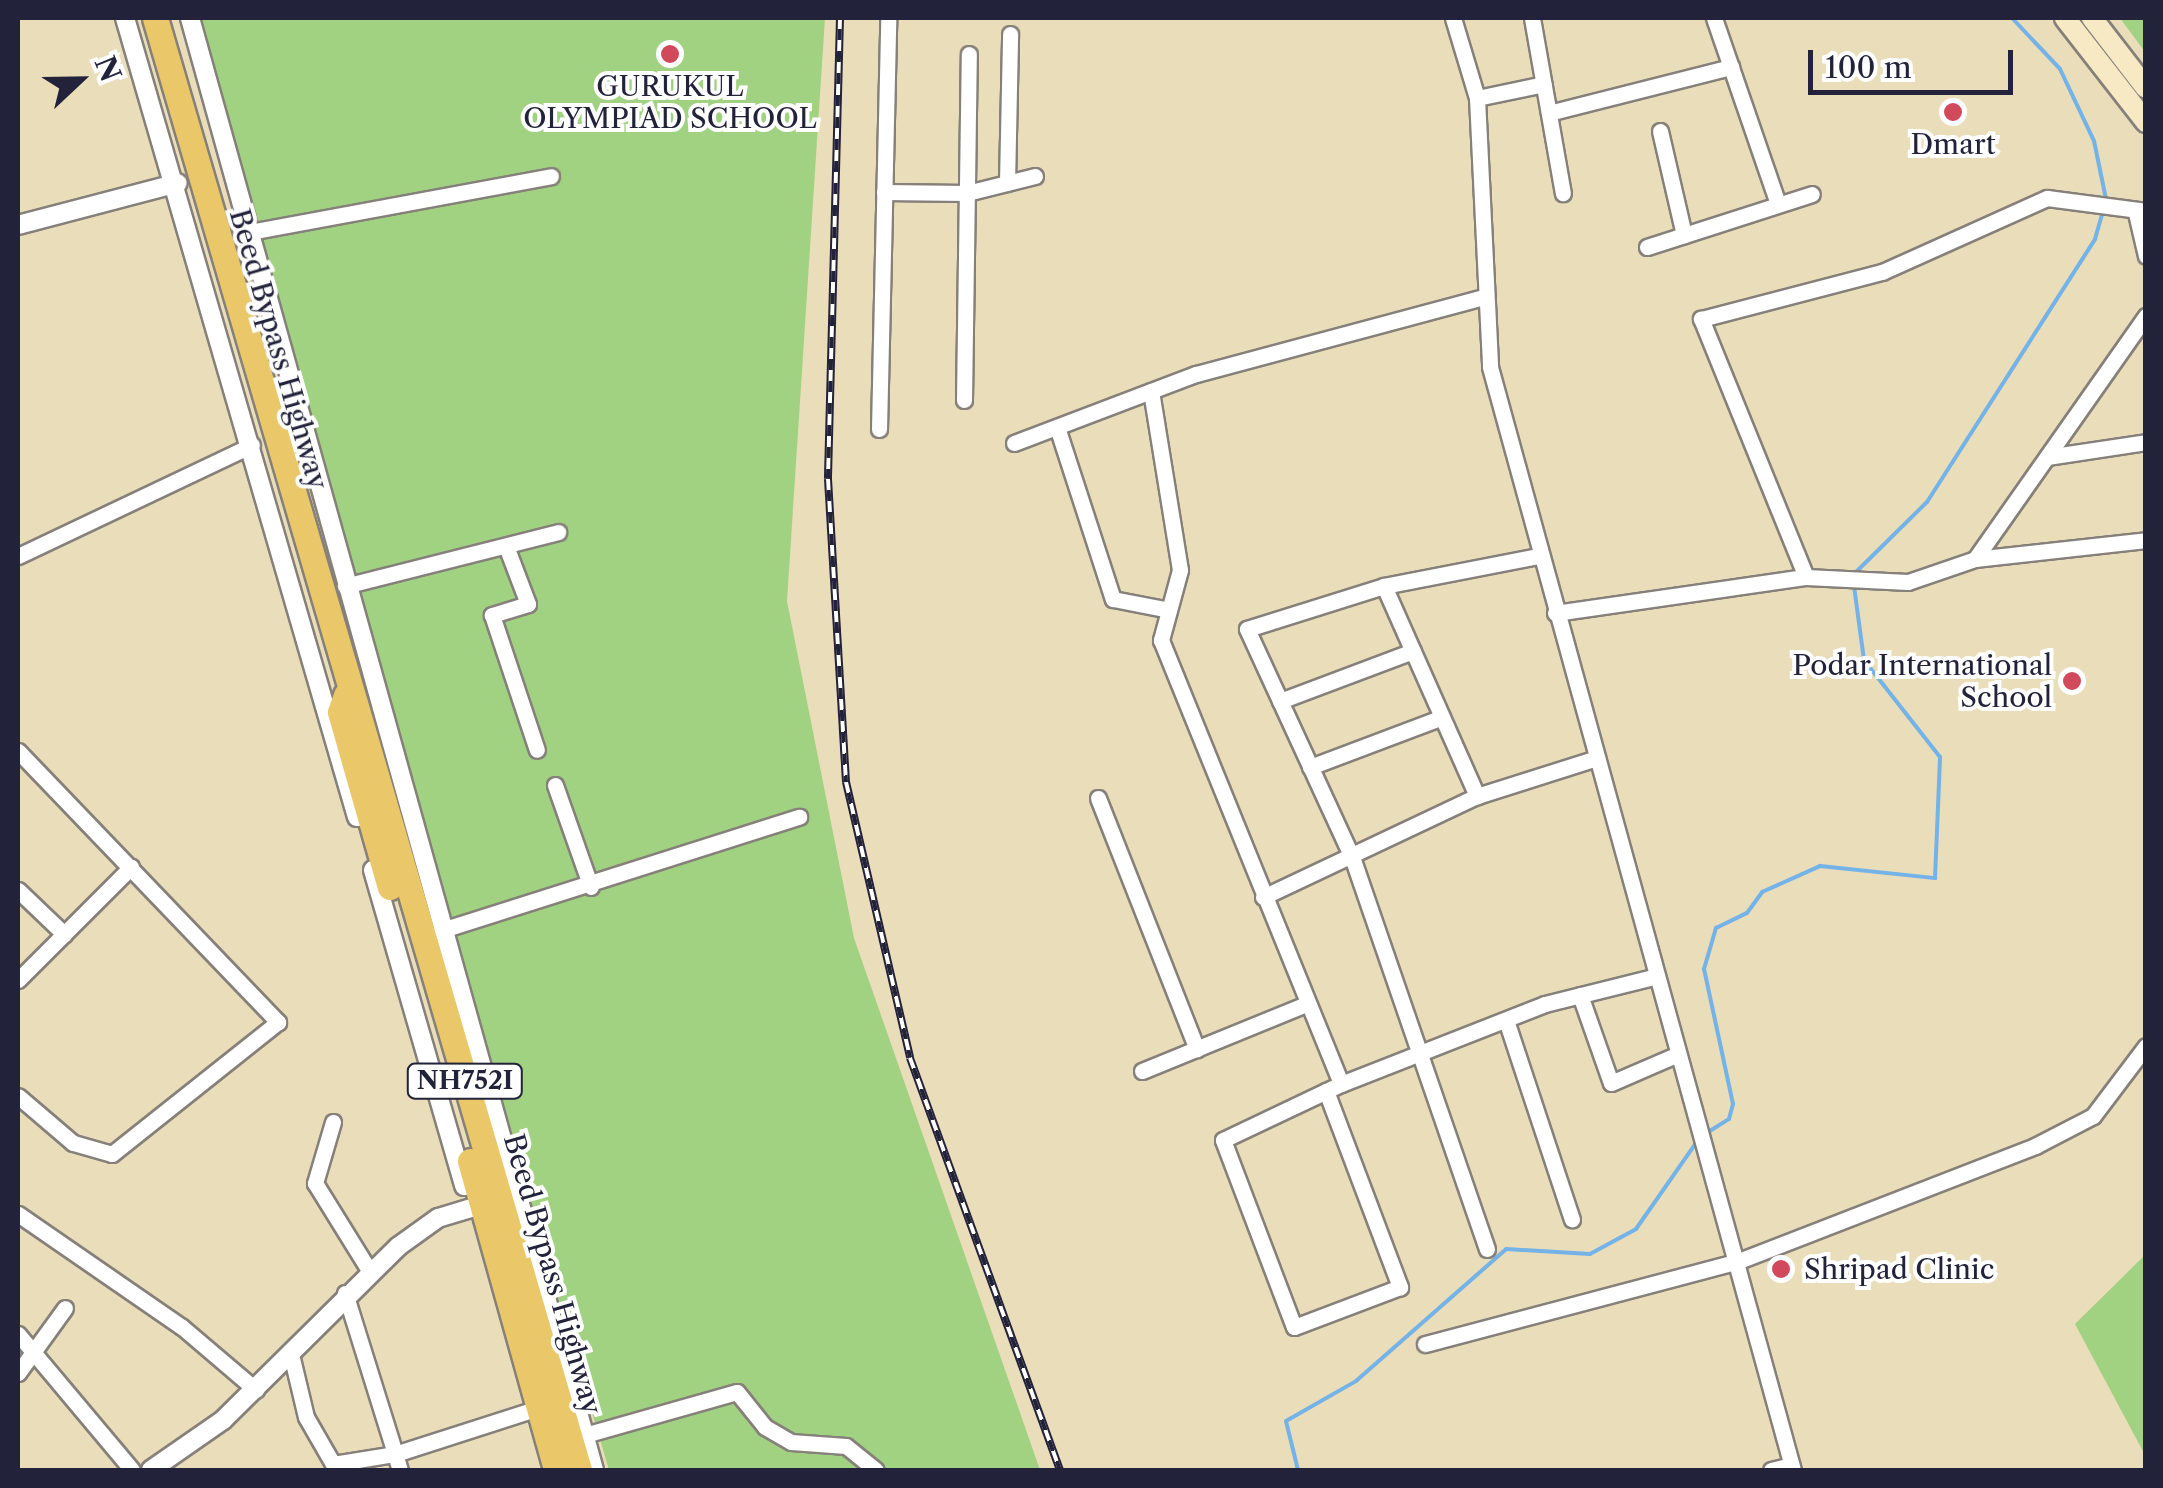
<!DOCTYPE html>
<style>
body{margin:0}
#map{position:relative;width:2163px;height:1488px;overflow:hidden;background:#eaddba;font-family:"Libre Caslon Text",serif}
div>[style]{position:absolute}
.green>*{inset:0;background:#a1d281}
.stream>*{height:4px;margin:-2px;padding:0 2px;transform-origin:2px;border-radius:2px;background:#74b3e8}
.roads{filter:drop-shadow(2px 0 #86807a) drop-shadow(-2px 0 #86807a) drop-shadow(0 2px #86807a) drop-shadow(0 -2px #86807a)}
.minor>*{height:15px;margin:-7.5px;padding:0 7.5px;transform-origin:7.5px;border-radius:7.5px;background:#fff}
.tertiary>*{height:18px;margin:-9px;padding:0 9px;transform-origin:9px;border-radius:9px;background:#fff}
.secondary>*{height:20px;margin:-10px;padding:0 10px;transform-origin:10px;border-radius:10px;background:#f7e9c3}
.trunk>*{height:25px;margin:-12.5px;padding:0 12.5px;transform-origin:12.5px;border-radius:12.5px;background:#eac769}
.rail>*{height:8px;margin-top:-4px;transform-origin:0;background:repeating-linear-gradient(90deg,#fff 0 11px,#22223b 0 22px);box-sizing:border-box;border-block:2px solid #22223b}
.dots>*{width:28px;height:28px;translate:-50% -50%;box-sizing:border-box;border:5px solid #fff;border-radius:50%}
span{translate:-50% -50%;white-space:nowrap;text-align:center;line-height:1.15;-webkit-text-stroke:8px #fff;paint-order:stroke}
.shield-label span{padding:2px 8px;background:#fff;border:2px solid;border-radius:8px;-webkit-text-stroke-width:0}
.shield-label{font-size:25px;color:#22223b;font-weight:700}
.poi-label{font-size:28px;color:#22223b}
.right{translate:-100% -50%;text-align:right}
.left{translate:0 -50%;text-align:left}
.street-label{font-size:28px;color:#22223b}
.frame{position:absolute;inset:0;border:20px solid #22223b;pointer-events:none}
.north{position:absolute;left:30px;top:30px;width:100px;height:100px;-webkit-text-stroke:8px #fff;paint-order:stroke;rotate:68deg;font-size:28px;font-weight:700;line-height:40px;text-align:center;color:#22223b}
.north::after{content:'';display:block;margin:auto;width:35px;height:45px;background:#22223b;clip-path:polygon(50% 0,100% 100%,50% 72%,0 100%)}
.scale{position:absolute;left:1808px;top:50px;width:205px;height:45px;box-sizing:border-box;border:5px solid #22223b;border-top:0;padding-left:12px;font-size:30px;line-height:35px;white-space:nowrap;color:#22223b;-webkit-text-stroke:8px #fff;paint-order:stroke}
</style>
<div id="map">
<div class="green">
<i style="clip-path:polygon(180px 18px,825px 18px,787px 601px,854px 938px,1040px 1470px,609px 1470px)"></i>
<i style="clip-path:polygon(2120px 18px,2145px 18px,2145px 52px)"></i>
<i style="clip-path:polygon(2145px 1255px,2145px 1455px,2075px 1324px)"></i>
</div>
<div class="stream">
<i style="left:2012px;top:18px;width:70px;rotate:46.7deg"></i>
<i style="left:2060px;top:69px;width:80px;rotate:64.7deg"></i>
<i style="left:2094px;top:141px;width:59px;rotate:78.3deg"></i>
<i style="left:1856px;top:572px;width:100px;rotate:-44.6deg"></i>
<i style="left:1927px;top:502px;width:312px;rotate:-57.4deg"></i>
<i style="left:2095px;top:239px;width:32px;rotate:-74deg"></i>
<i style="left:1705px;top:1134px;width:28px;rotate:-32deg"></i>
<i style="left:1729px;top:1119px;width:16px;rotate:-75deg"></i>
<i style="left:1733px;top:1104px;width:138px;rotate:-102.1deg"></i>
<i style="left:1704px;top:969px;width:43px;rotate:-73.7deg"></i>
<i style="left:1716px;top:928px;width:34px;rotate:-26deg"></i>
<i style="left:1747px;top:913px;width:26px;rotate:-54deg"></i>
<i style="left:1762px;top:892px;width:64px;rotate:-24.1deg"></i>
<i style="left:1820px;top:866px;width:116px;rotate:6deg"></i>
<i style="left:1935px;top:878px;width:121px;rotate:-87.6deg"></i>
<i style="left:1940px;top:757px;width:123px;rotate:-128.1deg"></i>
<i style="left:1864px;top:660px;width:75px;rotate:-97.7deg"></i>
<i style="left:1298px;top:1470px;width:50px;rotate:-103.8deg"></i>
<i style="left:1286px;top:1421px;width:81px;rotate:-29.7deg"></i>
<i style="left:1356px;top:1381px;width:200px;rotate:-41.3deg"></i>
<i style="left:1506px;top:1249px;width:84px;rotate:3.4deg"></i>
<i style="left:1590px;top:1254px;width:52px;rotate:-28.5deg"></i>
<i style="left:1636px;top:1229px;width:108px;rotate:-55.1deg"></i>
</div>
<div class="roads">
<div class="minor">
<i style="left:1453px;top:18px;width:84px;rotate:73.3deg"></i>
<i style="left:1477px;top:98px;width:269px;rotate:87.2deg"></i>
<i style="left:1490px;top:367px;width:1144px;rotate:74.64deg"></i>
<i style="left:1532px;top:18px;width:178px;rotate:80deg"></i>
<i style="left:1714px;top:18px;width:197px;rotate:71deg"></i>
<i style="left:1477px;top:98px;width:68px;rotate:-11.8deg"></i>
<i style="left:1549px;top:113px;width:188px;rotate:-14.2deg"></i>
<i style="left:1660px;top:131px;width:107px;rotate:77deg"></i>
<i style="left:1007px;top:183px;width:149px;rotate:-88.8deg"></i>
<i style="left:884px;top:192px;width:83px;rotate:0.7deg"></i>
<i style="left:967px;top:193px;width:70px;rotate:-14deg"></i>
<i style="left:2136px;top:213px;width:44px;rotate:76.9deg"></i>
<i style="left:255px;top:231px;width:301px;rotate:-10.5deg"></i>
<i style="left:1647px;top:247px;width:173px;rotate:-17.8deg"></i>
<i style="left:1151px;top:391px;width:181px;rotate:80.8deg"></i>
<i style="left:1180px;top:570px;width:73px;rotate:105.2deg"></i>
<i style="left:1161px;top:640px;width:479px;rotate:67.9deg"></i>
<i style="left:964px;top:400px;width:346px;rotate:-89.2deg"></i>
<i style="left:1057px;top:427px;width:181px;rotate:72deg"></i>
<i style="left:1113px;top:599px;width:57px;rotate:11.1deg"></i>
<i style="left:879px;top:429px;width:411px;rotate:-88.7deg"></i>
<i style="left:1014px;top:443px;width:195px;rotate:-20.8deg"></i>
<i style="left:1196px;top:374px;width:298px;rotate:-15deg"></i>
<i style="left:2047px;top:457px;width:100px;rotate:-8.6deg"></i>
<i style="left:506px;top:546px;width:62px;rotate:69.2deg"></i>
<i style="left:528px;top:604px;width:38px;rotate:163deg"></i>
<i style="left:492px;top:615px;width:142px;rotate:71.6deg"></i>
<i style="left:18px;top:556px;width:259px;rotate:-25.4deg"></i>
<i style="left:1975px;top:559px;width:297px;rotate:-54.9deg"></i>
<i style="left:1806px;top:577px;width:279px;rotate:-112.1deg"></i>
<i style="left:1701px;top:319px;width:187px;rotate:-14.6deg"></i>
<i style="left:1882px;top:272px;width:181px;rotate:-24.2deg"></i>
<i style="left:2047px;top:198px;width:100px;rotate:7.5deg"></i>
<i style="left:345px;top:586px;width:220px;rotate:-14.2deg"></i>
<i style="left:1384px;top:586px;width:230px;rotate:66.1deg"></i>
<i style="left:1555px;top:613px;width:254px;rotate:-8.2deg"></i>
<i style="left:1806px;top:577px;width:102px;rotate:2.8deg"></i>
<i style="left:1908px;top:582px;width:71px;rotate:-18.9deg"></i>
<i style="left:1975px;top:559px;width:172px;rotate:-6.3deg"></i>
<i style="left:1280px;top:701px;width:142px;rotate:-20.6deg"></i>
<i style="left:18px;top:751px;width:376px;rotate:46.2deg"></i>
<i style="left:278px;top:1022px;width:212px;rotate:141.5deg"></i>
<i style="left:112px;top:1154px;width:41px;rotate:-164.2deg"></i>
<i style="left:73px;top:1143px;width:72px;rotate:-139.5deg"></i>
<i style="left:1310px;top:767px;width:141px;rotate:-20.7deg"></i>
<i style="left:555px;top:785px;width:108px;rotate:70.6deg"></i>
<i style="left:1098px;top:798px;width:270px;rotate:68.5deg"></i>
<i style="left:18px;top:890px;width:64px;rotate:43.7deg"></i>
<i style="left:1263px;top:897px;width:237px;rotate:-25.3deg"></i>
<i style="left:1477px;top:796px;width:126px;rotate:-17.6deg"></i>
<i style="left:439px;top:931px;width:378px;rotate:-17.6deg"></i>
<i style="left:18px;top:980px;width:160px;rotate:-45deg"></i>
<i style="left:1580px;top:995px;width:93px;rotate:70.6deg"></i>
<i style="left:1611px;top:1083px;width:73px;rotate:-23.4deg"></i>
<i style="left:1506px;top:1020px;width:210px;rotate:71.7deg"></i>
<i style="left:1142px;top:1071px;width:177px;rotate:-22.2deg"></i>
<i style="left:1326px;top:1091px;width:210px;rotate:69.3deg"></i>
<i style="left:1400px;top:1287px;width:113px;rotate:159.3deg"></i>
<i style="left:1294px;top:1327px;width:200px;rotate:-110.8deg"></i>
<i style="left:1223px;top:1140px;width:114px;rotate:-25.4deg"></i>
<i style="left:1326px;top:1091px;width:17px;rotate:-25deg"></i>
<i style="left:1341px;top:1084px;width:219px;rotate:-21.4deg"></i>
<i style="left:1545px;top:1004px;width:115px;rotate:-14deg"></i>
<i style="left:333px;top:1122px;width:64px;rotate:106.4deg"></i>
<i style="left:315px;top:1183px;width:102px;rotate:58.2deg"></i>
<i style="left:18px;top:1214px;width:199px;rotate:34.6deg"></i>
<i style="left:182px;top:1327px;width:97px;rotate:40.4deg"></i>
<i style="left:1487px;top:1249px;width:417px;rotate:-109deg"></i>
<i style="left:1351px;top:855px;width:249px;rotate:-114.7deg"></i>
<i style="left:1247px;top:629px;width:144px;rotate:-17.4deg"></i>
<i style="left:1384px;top:586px;width:158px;rotate:-11deg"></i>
<i style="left:345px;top:1293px;width:169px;rotate:72.7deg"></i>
<i style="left:395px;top:1454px;width:150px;rotate:-17.8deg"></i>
<i style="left:18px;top:1334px;width:177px;rotate:50deg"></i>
<i style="left:1425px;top:1344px;width:322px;rotate:-14.8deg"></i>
<i style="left:1736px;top:1262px;width:321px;rotate:-21.2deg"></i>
<i style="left:2035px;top:1146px;width:65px;rotate:-27.3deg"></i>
<i style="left:2093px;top:1116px;width:88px;rotate:-52.9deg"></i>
<i style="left:291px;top:1354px;width:65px;rotate:76.6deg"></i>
<i style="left:306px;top:1417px;width:54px;rotate:60.1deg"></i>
<i style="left:333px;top:1464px;width:63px;rotate:-9.2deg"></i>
<i style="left:395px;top:1454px;width:17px;rotate:73deg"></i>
<i style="left:18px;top:1373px;width:80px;rotate:-54.1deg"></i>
<i style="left:574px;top:1438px;width:169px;rotate:-15.8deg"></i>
<i style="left:737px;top:1392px;width:45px;rotate:51.3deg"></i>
<i style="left:765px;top:1427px;width:30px;rotate:30deg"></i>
<i style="left:791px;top:1442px;width:55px;rotate:4.2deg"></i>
<i style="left:846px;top:1446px;width:38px;rotate:39deg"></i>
<i style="left:1771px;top:1470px;width:21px;rotate:-14deg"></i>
</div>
<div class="tertiary">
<i style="left:125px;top:18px;width:832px;rotate:73.81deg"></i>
<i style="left:190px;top:18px;width:1507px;rotate:74.45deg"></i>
<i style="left:18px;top:225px;width:165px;rotate:-14.7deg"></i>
<i style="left:373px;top:870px;width:329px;rotate:73.9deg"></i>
<i style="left:151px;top:1470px;width:88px;rotate:-34.8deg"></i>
<i style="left:223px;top:1420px;width:247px;rotate:-44.7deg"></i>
<i style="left:399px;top:1246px;width:48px;rotate:-35.7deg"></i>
<i style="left:438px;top:1218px;width:55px;rotate:-16.8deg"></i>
</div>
<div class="secondary">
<i style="left:2065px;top:18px;width:132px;rotate:52.1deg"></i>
<i style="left:2092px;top:18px;width:88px;rotate:52.4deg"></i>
</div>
<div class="trunk">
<i style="left:155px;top:18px;width:1513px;rotate:73.72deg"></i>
<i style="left:346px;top:695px;width:18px;rotate:109deg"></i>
<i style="left:340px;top:712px;width:182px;rotate:74.1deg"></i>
<i style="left:470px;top:1161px;width:321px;rotate:74.4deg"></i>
</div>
</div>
<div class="rail">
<i style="left:840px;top:18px;width:461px;rotate:91.5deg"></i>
<i style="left:828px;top:479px;width:304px;rotate:86.6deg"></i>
<i style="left:846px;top:782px;width:283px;rotate:76.9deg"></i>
<i style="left:910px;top:1058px;width:438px;rotate:70deg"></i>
</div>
<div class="dots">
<i style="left:670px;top:54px;background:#d1495b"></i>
<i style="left:1953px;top:112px;background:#d1495b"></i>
<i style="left:2072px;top:681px;background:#d1495b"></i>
<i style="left:1781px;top:1269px;background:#d1495b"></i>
</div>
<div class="shield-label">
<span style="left:465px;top:1081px">NH752I</span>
</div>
<div class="poi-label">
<span style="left:670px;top:102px">GURUKUL<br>OLYMPIAD SCHOOL</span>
<span style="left:1953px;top:144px">Dmart</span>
<span class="right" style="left:2052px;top:681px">Podar International<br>School</span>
<span class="left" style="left:1804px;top:1269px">Shripad Clinic</span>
</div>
<div class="street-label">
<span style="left:279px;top:349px;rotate:74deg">Beed Bypass Highway</span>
<span style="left:553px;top:1274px;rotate:74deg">Beed Bypass Highway</span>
</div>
<div class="frame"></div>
<div class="north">N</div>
<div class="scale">100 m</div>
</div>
